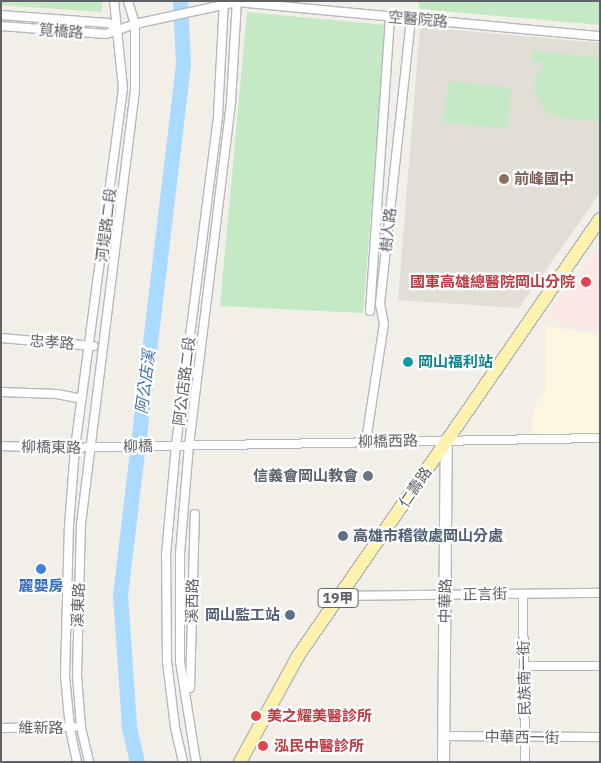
<!DOCTYPE html>
<meta charset="utf-8">
<style>
body{margin:0}
#map{position:relative;width:601px;height:763px;overflow:hidden;background:#f1efe8;font-family:"IBM Plex Sans","Noto Sans TC",sans-serif}
div>[style]{position:absolute}
.commercial>*{inset:0;background:#fef7e0}
.education>*{inset:0;background:#e1ded6}
.medical>*{inset:0;background:#fce8e6}
.green>*{inset:0;background:#c5e8c5}
.river>*{height:15px;margin:-7.5px;padding:0 7.5px;transform-origin:7.5px;border-radius:7.5px;background:#aadaff}
.roads{filter:drop-shadow(1px 0 #b5b8bc) drop-shadow(-1px 0 #b5b8bc) drop-shadow(0 1px #b5b8bc) drop-shadow(0 -1px #b5b8bc)}
.minor>*{height:8px;margin:-4px;padding:0 4px;transform-origin:4px;border-radius:4px;background:#fff}
.secondary>*{height:11px;margin:-5.5px;padding:0 5.5px;transform-origin:5.5px;border-radius:5.5px;background:#fff}
.primary>*{height:12px;margin:-6px;padding:0 6px;transform-origin:6px;border-radius:6px;background:#fff2af}
.dots>*{width:14px;height:14px;translate:-50% -50%;box-sizing:border-box;border:2px solid #fff;border-radius:50%}
span{translate:-50% -50%;white-space:nowrap;text-align:center;line-height:1.15;-webkit-text-stroke:4.5px #fff;paint-order:stroke}
.shield-label span{padding:1px 4px;background:#fff;border:1px solid;border-radius:4px;-webkit-text-stroke-width:0}
.shield-label{font-size:14px;color:#5f6368;font-weight:700}
.street-label{font-size:15px;color:#5f6368}
.education-label{font-size:15px;color:#785e54;font-weight:700}
.left{translate:0 -50%;text-align:left}
.health-label{font-size:15px;color:#be3a42;font-weight:700}
.right{translate:-100% -50%;text-align:right}
.culture-label{font-size:15px;color:#0d838f;font-weight:700}
.worship-label{font-size:15px;color:#5b616d;font-weight:700}
.service-label{font-size:15px;color:#4e5e75;font-weight:700}
.shop-label{font-size:15px;color:#366cbe;font-weight:700}
.water-label{font-size:16px;color:#4174aa;font-style:italic}
.frame{position:absolute;inset:0;border:2px solid #5f6368;pointer-events:none}
</style>
<div id="map">
<div class="commercial">
<i style="clip-path:polygon(545px 326px,600px 335px,600px 438px,531px 439px,534px 407px,545px 391px)"></i>
</div>
<div class="education">
<i style="clip-path:polygon(420px 27px,600px 43px,600px 193px,519px 308px,398px 300px)"></i>
</div>
<div class="medical">
<i style="clip-path:polygon(600px 244px,600px 330px,546px 320px)"></i>
</div>
<div class="green">
<i style="clip-path:polygon(1px 1px,102px 1px,102px 12px,1px 5px)"></i>
<i style="clip-path:polygon(419px 1px,600px 1px,600px 25px,419px 9px)"></i>
<i style="clip-path:polygon(247px 12px,386px 25px,363px 313px,220px 306px)"></i>
<i style="clip-path:polygon(533px 51px,600px 57px,600px 121px,556px 117px,543px 108px,536px 95px,534px 80px,546px 63px,532px 61px)"></i>
<i style="clip-path:polygon(448px 81px,511px 87px,508px 128px,444px 123px)"></i>
</div>
<div class="river">
<i style="left:137px;top:762px;width:37px;rotate:-103deg"></i>
<i style="left:129px;top:726px;width:131px;rotate:-93.9deg"></i>
<i style="left:120px;top:595px;width:535px;rotate:-83.23deg"></i>
<i style="left:183px;top:64px;width:63px;rotate:-92.7deg"></i>
</div>
<div class="roads">
<div class="minor">
<i style="left:1px;top:15px;width:107px;rotate:4.3deg"></i>
<i style="left:108px;top:23px;width:13px;rotate:29deg"></i>
<i style="left:1px;top:26px;width:105px;rotate:4.4deg"></i>
<i style="left:106px;top:34px;width:31px;rotate:-19deg"></i>
<i style="left:135px;top:24px;width:104px;rotate:-12.2deg"></i>
<i style="left:237px;top:2px;width:365px;rotate:5.4deg"></i>
<i style="left:370px;top:311px;width:296px;rotate:-86.1deg"></i>
<i style="left:1px;top:338px;width:93px;rotate:4.9deg"></i>
<i style="left:1px;top:392px;width:56px;rotate:2deg"></i>
<i style="left:57px;top:394px;width:25px;rotate:11deg"></i>
<i style="left:366px;top:441px;width:118px;rotate:-81.3deg"></i>
<i style="left:384px;top:324px;width:20px;rotate:-101deg"></i>
<i style="left:380px;top:304px;width:288px;rotate:-83.8deg"></i>
<i style="left:1px;top:446px;width:57px;rotate:2deg"></i>
<i style="left:58px;top:448px;width:542px;rotate:-1.06deg"></i>
<i style="left:523px;top:594px;width:168px;rotate:89.3deg"></i>
<i style="left:340px;top:596px;width:260px;rotate:-0.7deg"></i>
<i style="left:524px;top:666px;width:76px"></i>
<i style="left:190px;top:688px;width:174px;rotate:-88.4deg"></i>
<i style="left:1px;top:728px;width:73px;rotate:-0.8deg"></i>
<i style="left:444px;top:736px;width:156px;rotate:0.4deg"></i>
<i style="left:77px;top:762px;width:35px;rotate:-102deg"></i>
<i style="left:70px;top:728px;width:52px;rotate:-95.5deg"></i>
<i style="left:65px;top:676px;width:150px;rotate:-88.5deg"></i>
<i style="left:69px;top:526px;width:78px;rotate:-85.6deg"></i>
<i style="left:75px;top:448px;width:363px;rotate:-82.4deg"></i>
<i style="left:123px;top:88px;width:87px;rotate:-95.9deg"></i>
<i style="left:89px;top:762px;width:36px;rotate:-103deg"></i>
<i style="left:81px;top:727px;width:52px;rotate:-94.4deg"></i>
<i style="left:77px;top:675px;width:151px;rotate:-88.5deg"></i>
<i style="left:81px;top:524px;width:437px;rotate:-82.9deg"></i>
<i style="left:135px;top:90px;width:66px;rotate:-90deg"></i>
<i style="left:135px;top:24px;width:24px;rotate:-107deg"></i>
<i style="left:183px;top:762px;width:36px;rotate:-103deg"></i>
<i style="left:175px;top:727px;width:66px;rotate:-96.9deg"></i>
<i style="left:167px;top:661px;width:106px;rotate:-90.5deg"></i>
<i style="left:166px;top:555px;width:110px;rotate:-84.8deg"></i>
<i style="left:176px;top:445px;width:333px;rotate:-82.7deg"></i>
<i style="left:218px;top:115px;width:114px;rotate:-87deg"></i>
<i style="left:196px;top:762px;width:102px;rotate:-99deg"></i>
<i style="left:180px;top:661px;width:107px;rotate:-90deg"></i>
<i style="left:180px;top:554px;width:109px;rotate:-85.3deg"></i>
<i style="left:189px;top:445px;width:347px;rotate:-83deg"></i>
<i style="left:231px;top:101px;width:100px;rotate:-86.6deg"></i>
</div>
<div class="secondary">
<i style="left:443px;top:762px;width:322px;rotate:-89.5deg"></i>
</div>
<div class="primary">
<i style="left:240px;top:762px;width:121px;rotate:-61.3deg"></i>
<i style="left:298px;top:656px;width:531px;rotate:-55.35deg"></i>
</div>
</div>
<div class="dots">
<i style="left:504px;top:179px;background:#8d6e63"></i>
<i style="left:586px;top:282px;background:#e0444e"></i>
<i style="left:408px;top:362px;background:#0f9aa8"></i>
<i style="left:368px;top:476px;background:#6b7280"></i>
<i style="left:343px;top:536px;background:#5c6f8a"></i>
<i style="left:41px;top:569px;background:#3f7fe0"></i>
<i style="left:290px;top:615px;background:#5c6f8a"></i>
<i style="left:256px;top:716px;background:#e0444e"></i>
<i style="left:263px;top:746px;background:#e0444e"></i>
</div>
<div class="shield-label">
<span style="left:338px;top:598px">19甲</span>
</div>
<div class="street-label">
<span style="left:418px;top:19px;rotate:5deg">空醫院路</span>
<span style="left:61px;top:31px;rotate:4deg">筧橋路</span>
<span style="left:106px;top:225px;rotate:-83deg">河堤路二段</span>
<span style="left:388px;top:230px;rotate:-84deg">樹人路</span>
<span style="left:52px;top:342px;rotate:4deg">忠孝路</span>
<span style="left:184px;top:381px;rotate:-83deg">阿公店路二段</span>
<span style="left:388px;top:441px;rotate:-1deg">柳橋西路</span>
<span style="left:138px;top:446px;rotate:-1deg">柳橋</span>
<span style="left:51px;top:447px;rotate:1deg">柳橋東路</span>
<span style="left:415px;top:487px;rotate:-56deg">仁壽路</span>
<span style="left:485px;top:594px;rotate:-1deg">正言街</span>
<span style="left:192px;top:601px;rotate:-89deg">溪西路</span>
<span style="left:445px;top:601px;rotate:-89deg">中華路</span>
<span style="left:78px;top:605px;rotate:-88deg">溪東路</span>
<span style="left:524px;top:678px;rotate:-91deg">民族南一街</span>
<span style="left:41px;top:728px">維新路</span>
<span style="left:522px;top:737px;rotate:1deg">中華西一街</span>
</div>
<div class="education-label">
<span class="left" style="left:514px;top:179px">前峰國中</span>
</div>
<div class="health-label">
<span class="right" style="left:575px;top:282px">國軍高雄總醫院岡山分院</span>
<span class="left" style="left:267px;top:716px">美之耀美醫診所</span>
<span class="left" style="left:274px;top:746px">泓民中醫診所</span>
</div>
<div class="culture-label">
<span class="left" style="left:418px;top:362px">岡山福利站</span>
</div>
<div class="worship-label">
<span class="right" style="left:358px;top:476px">信義會岡山教會</span>
</div>
<div class="service-label">
<span class="left" style="left:353px;top:536px">高雄市稽徵處岡山分處</span>
<span class="right" style="left:280px;top:615px">岡山監工站</span>
</div>
<div class="shop-label">
<span style="left:41px;top:586px">麗嬰房</span>
</div>
<div class="water-label">
<span style="left:145px;top:382px;rotate:-83deg">阿公店溪</span>
</div>
<div class="frame"></div>
</div>
